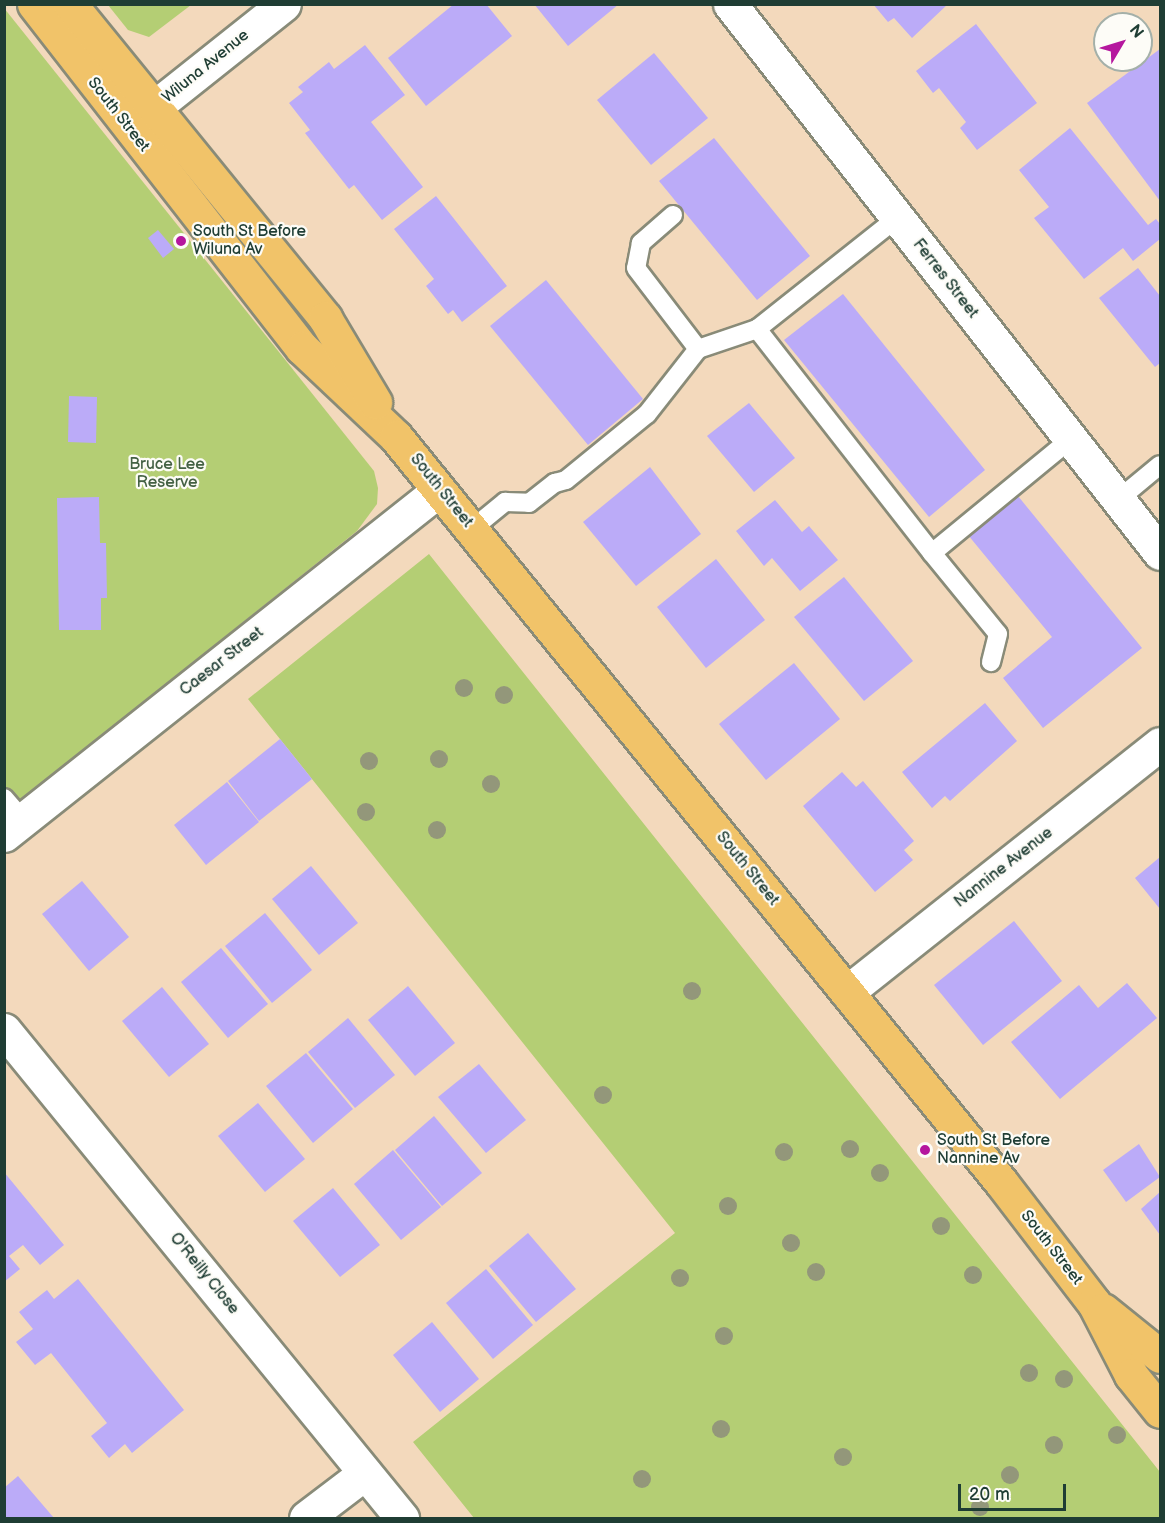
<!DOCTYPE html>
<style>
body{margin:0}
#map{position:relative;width:1165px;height:1523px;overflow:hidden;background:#f3d9bc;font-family:"Balsamiq Sans",sans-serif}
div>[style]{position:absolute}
.green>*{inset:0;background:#b4ce74}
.building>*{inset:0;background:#bbabf8}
.roads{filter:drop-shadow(2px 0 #898b78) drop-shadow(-2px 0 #898b78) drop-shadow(0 2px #898b78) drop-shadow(0 -2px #898b78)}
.lane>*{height:18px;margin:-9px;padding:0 9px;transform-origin:9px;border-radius:9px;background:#fff}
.street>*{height:33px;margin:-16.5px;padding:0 16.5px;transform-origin:16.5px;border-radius:16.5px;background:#fff}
.primary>*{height:33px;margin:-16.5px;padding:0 16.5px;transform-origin:16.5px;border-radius:16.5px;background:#f1c369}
.trees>*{width:18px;height:18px;margin:-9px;border-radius:50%;background:#93977a}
.dots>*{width:16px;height:16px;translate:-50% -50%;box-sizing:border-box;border:3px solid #fdfcf7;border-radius:50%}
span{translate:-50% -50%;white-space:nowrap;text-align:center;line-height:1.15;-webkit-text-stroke:4.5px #fdfcf7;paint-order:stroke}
.street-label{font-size:16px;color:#1f3d34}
.poi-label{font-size:16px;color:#1f3d34}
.left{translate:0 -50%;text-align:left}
.park-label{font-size:16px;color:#446144}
.frame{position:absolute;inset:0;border:6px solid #1f3d34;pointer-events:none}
.north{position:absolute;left:1093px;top:12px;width:60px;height:60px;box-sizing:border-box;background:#fdfcf7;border:2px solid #a4b0a9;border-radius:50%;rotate:52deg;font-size:16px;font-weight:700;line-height:24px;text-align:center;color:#1f3d34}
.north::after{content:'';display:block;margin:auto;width:21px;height:27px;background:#b5179e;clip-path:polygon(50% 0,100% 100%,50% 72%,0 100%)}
.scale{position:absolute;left:958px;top:1484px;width:108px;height:27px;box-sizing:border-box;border:3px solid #1f3d34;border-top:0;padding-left:8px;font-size:18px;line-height:21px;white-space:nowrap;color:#1f3d34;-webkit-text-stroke:4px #fdfcf7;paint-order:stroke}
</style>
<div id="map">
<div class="green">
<i style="clip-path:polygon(108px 5px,191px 5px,149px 37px,128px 30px)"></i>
<i style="clip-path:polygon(4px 8px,374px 471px,378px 488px,377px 504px,357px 531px,5px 813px)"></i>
<i style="clip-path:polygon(429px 554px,1160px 1472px,1160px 1518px,474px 1518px,413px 1442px,675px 1233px,248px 699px)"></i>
</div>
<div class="building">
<i style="clip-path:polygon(454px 4px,486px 4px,512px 36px,426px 106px,388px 58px)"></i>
<i style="clip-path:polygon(534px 4px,619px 4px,568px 46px)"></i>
<i style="clip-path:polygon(873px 4px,948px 4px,912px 38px,894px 18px,888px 22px)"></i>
<i style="clip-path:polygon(976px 24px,1037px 103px,977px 150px,960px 128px,966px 122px,939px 88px,933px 93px,916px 71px)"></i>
<i style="clip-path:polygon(365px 45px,405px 95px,371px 122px,423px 187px,382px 220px,354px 185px,349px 189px,305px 133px,310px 130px,289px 103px,303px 92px,298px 87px,329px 62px,334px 69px)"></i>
<i style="clip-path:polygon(1160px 49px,1160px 201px,1087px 103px)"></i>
<i style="clip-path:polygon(654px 53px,708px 118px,651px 165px,597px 100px)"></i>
<i style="clip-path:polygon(1070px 128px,1148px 225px,1156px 219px,1160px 224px,1160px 239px,1133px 261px,1123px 248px,1084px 279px,1034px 218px,1049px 207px,1019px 170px)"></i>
<i style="clip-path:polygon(714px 138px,810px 256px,757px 300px,659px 181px)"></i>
<i style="clip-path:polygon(436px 196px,507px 286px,462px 322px,453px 310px,448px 314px,426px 286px,434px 279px,394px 229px)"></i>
<i style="clip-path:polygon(158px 230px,174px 249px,163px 258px,148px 238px)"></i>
<i style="clip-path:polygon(1138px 268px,1160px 296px,1160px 363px,1155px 367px,1099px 298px)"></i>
<i style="clip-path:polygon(546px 280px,643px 399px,588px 445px,490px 326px)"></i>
<i style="clip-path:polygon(843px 294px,985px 470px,929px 517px,784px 340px)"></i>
<i style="clip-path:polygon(69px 396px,97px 397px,96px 443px,68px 442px)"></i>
<i style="clip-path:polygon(749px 403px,795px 458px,754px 492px,707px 436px)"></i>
<i style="clip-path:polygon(650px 467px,701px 534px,636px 586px,583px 522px)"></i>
<i style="clip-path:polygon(1018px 496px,1142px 648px,1043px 728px,1003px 678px,1052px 637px,968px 535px)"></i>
<i style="clip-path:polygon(99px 497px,100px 543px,106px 543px,107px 598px,101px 598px,101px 630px,59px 630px,57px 498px)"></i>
<i style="clip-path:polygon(775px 500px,802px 532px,809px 526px,838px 560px,800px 591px,772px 558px,764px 566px,736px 531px)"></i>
<i style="clip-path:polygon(716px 559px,765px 620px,706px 668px,657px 607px)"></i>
<i style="clip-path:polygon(844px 577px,913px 661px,864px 701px,794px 617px)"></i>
<i style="clip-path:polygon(794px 663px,840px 719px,766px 780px,719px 724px)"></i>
<i style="clip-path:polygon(985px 703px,1017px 741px,950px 801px,945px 796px,932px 808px,902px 772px)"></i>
<i style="clip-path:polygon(280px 739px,312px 779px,259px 821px,228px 781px)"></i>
<i style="clip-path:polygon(842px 772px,856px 787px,863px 781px,914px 841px,904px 850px,913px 860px,875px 892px,803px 806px)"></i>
<i style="clip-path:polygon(227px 782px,259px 822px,206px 865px,174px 825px)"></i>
<i style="clip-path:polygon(1160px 857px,1160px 909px,1135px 878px)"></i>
<i style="clip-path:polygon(311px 866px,358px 923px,319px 955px,272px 899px)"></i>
<i style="clip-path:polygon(82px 881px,129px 937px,89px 971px,42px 914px)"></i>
<i style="clip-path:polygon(265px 913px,312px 970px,272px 1003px,225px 946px)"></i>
<i style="clip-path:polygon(1014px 921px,1062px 981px,983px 1045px,934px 985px)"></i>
<i style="clip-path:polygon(221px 948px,268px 1004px,228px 1038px,181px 982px)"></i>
<i style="clip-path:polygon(1127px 983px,1157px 1018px,1060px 1099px,1011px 1042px,1079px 985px,1098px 1008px)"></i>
<i style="clip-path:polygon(408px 986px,455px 1043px,415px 1076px,368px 1020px)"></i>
<i style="clip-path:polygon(162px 987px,209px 1044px,169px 1077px,122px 1021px)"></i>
<i style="clip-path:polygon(348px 1018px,395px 1075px,355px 1108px,308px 1052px)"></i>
<i style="clip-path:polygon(306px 1053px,353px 1109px,313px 1143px,266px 1086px)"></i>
<i style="clip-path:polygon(479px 1064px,526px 1120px,486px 1153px,438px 1097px)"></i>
<i style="clip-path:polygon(258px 1103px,305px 1159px,265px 1192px,218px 1136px)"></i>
<i style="clip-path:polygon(434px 1116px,482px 1173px,442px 1206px,395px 1150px)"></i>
<i style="clip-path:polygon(1139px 1144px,1160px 1177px,1126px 1202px,1103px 1170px)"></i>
<i style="clip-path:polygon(393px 1150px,441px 1207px,401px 1240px,354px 1184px)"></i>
<i style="clip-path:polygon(4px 1172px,64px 1245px,40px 1265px,23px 1245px,9px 1256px,20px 1269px,4px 1282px)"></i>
<i style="clip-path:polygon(333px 1188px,380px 1245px,340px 1277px,293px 1221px)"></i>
<i style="clip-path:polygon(1160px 1192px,1160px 1235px,1141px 1209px)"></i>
<i style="clip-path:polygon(528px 1233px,576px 1289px,536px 1322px,489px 1266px)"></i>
<i style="clip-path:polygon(486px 1269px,533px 1325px,493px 1359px,446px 1303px)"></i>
<i style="clip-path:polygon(78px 1279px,184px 1410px,132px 1453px,125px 1444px,109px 1458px,91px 1436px,107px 1423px,51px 1353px,35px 1365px,16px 1342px,33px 1329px,19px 1312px,47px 1290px,54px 1299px)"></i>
<i style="clip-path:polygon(432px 1322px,479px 1379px,440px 1412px,393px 1355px)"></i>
<i style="clip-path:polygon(18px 1476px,54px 1518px,4px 1518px,4px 1488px)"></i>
</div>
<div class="roads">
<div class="lane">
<i style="left:673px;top:215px;width:43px;rotate:138.8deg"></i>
<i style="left:641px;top:243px;width:25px;rotate:101deg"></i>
<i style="left:636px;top:268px;width:102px;rotate:52.6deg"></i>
<i style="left:698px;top:349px;width:62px;rotate:-18.7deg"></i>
<i style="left:897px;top:218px;width:179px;rotate:141.6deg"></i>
<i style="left:757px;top:329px;width:284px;rotate:52deg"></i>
<i style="left:932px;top:553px;width:180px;rotate:-39.4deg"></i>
<i style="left:1119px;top:499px;width:53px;rotate:-39.7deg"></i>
<i style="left:472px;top:529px;width:43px;rotate:-39.3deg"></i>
<i style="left:505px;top:502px;width:24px;rotate:2deg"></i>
<i style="left:529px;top:503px;width:33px;rotate:-38deg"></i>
<i style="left:555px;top:483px;width:11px;rotate:-15deg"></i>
<i style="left:566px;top:480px;width:104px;rotate:-39.2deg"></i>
<i style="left:647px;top:414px;width:83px;rotate:-51.9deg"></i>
<i style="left:932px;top:553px;width:104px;rotate:50.8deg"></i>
<i style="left:998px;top:634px;width:29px;rotate:104deg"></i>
<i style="left:4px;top:798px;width:29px;rotate:49deg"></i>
</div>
<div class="street">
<i style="left:730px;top:4px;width:697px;rotate:51.93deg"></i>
<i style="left:132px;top:125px;width:194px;rotate:-38.5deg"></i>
<i style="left:4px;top:835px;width:555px;rotate:-38.42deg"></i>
<i style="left:847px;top:992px;width:399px;rotate:-38.4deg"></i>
<i style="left:4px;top:1030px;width:630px;rotate:50.8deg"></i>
<i style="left:306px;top:1518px;width:74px;rotate:-37.3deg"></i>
</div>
<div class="primary">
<i style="left:34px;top:4px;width:436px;rotate:52.1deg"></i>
<i style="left:302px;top:348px;width:129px;rotate:43.4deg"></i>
<i style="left:396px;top:437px;width:960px;rotate:50.92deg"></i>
<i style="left:1001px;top:1182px;width:153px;rotate:52.5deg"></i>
<i style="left:1094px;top:1303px;width:81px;rotate:62.8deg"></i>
<i style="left:1131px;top:1375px;width:46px;rotate:51.1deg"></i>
<i style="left:70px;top:4px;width:405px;rotate:50.9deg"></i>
<i style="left:325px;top:318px;width:98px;rotate:59.2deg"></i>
<i style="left:1103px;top:1310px;width:73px;rotate:38.9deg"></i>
</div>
</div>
<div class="trees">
<i style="left:464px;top:688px"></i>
<i style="left:504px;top:695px"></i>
<i style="left:439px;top:759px"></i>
<i style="left:369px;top:761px"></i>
<i style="left:491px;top:784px"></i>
<i style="left:366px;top:812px"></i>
<i style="left:437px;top:830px"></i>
<i style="left:692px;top:991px"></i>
<i style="left:603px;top:1095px"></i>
<i style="left:850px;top:1149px"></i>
<i style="left:784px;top:1152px"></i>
<i style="left:880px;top:1173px"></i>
<i style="left:728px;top:1206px"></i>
<i style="left:941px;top:1226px"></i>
<i style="left:791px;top:1243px"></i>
<i style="left:816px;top:1272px"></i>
<i style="left:973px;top:1275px"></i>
<i style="left:680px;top:1278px"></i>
<i style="left:724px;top:1336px"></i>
<i style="left:1029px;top:1373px"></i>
<i style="left:1064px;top:1379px"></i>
<i style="left:721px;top:1429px"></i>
<i style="left:1117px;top:1435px"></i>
<i style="left:1054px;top:1445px"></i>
<i style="left:843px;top:1457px"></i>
<i style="left:1010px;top:1475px"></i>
<i style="left:642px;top:1479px"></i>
<i style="left:980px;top:1507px"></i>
</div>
<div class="dots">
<i style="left:181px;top:241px;background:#b5179e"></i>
<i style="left:925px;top:1150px;background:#b5179e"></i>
</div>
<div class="street-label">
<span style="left:206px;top:67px;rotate:-39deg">Wiluna Avenue</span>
<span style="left:118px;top:115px;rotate:52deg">South Street</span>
<span style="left:945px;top:279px;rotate:52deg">Ferres Street</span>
<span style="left:441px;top:491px;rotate:51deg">South Street</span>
<span style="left:222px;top:662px;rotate:-38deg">Caesar Street</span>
<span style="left:1004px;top:868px;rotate:-38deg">Nannine Avenue</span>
<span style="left:747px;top:869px;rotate:51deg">South Street</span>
<span style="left:1051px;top:1248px;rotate:52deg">South Street</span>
<span style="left:204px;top:1274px;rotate:51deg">O'Reilly Close</span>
</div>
<div class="poi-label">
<span class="left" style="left:193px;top:241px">South St Before<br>Wiluna Av</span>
<span class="left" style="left:937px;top:1150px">South St Before<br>Nannine Av</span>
</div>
<div class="park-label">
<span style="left:167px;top:474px">Bruce Lee<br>Reserve</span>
</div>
<div class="frame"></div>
<div class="north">N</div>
<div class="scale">20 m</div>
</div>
